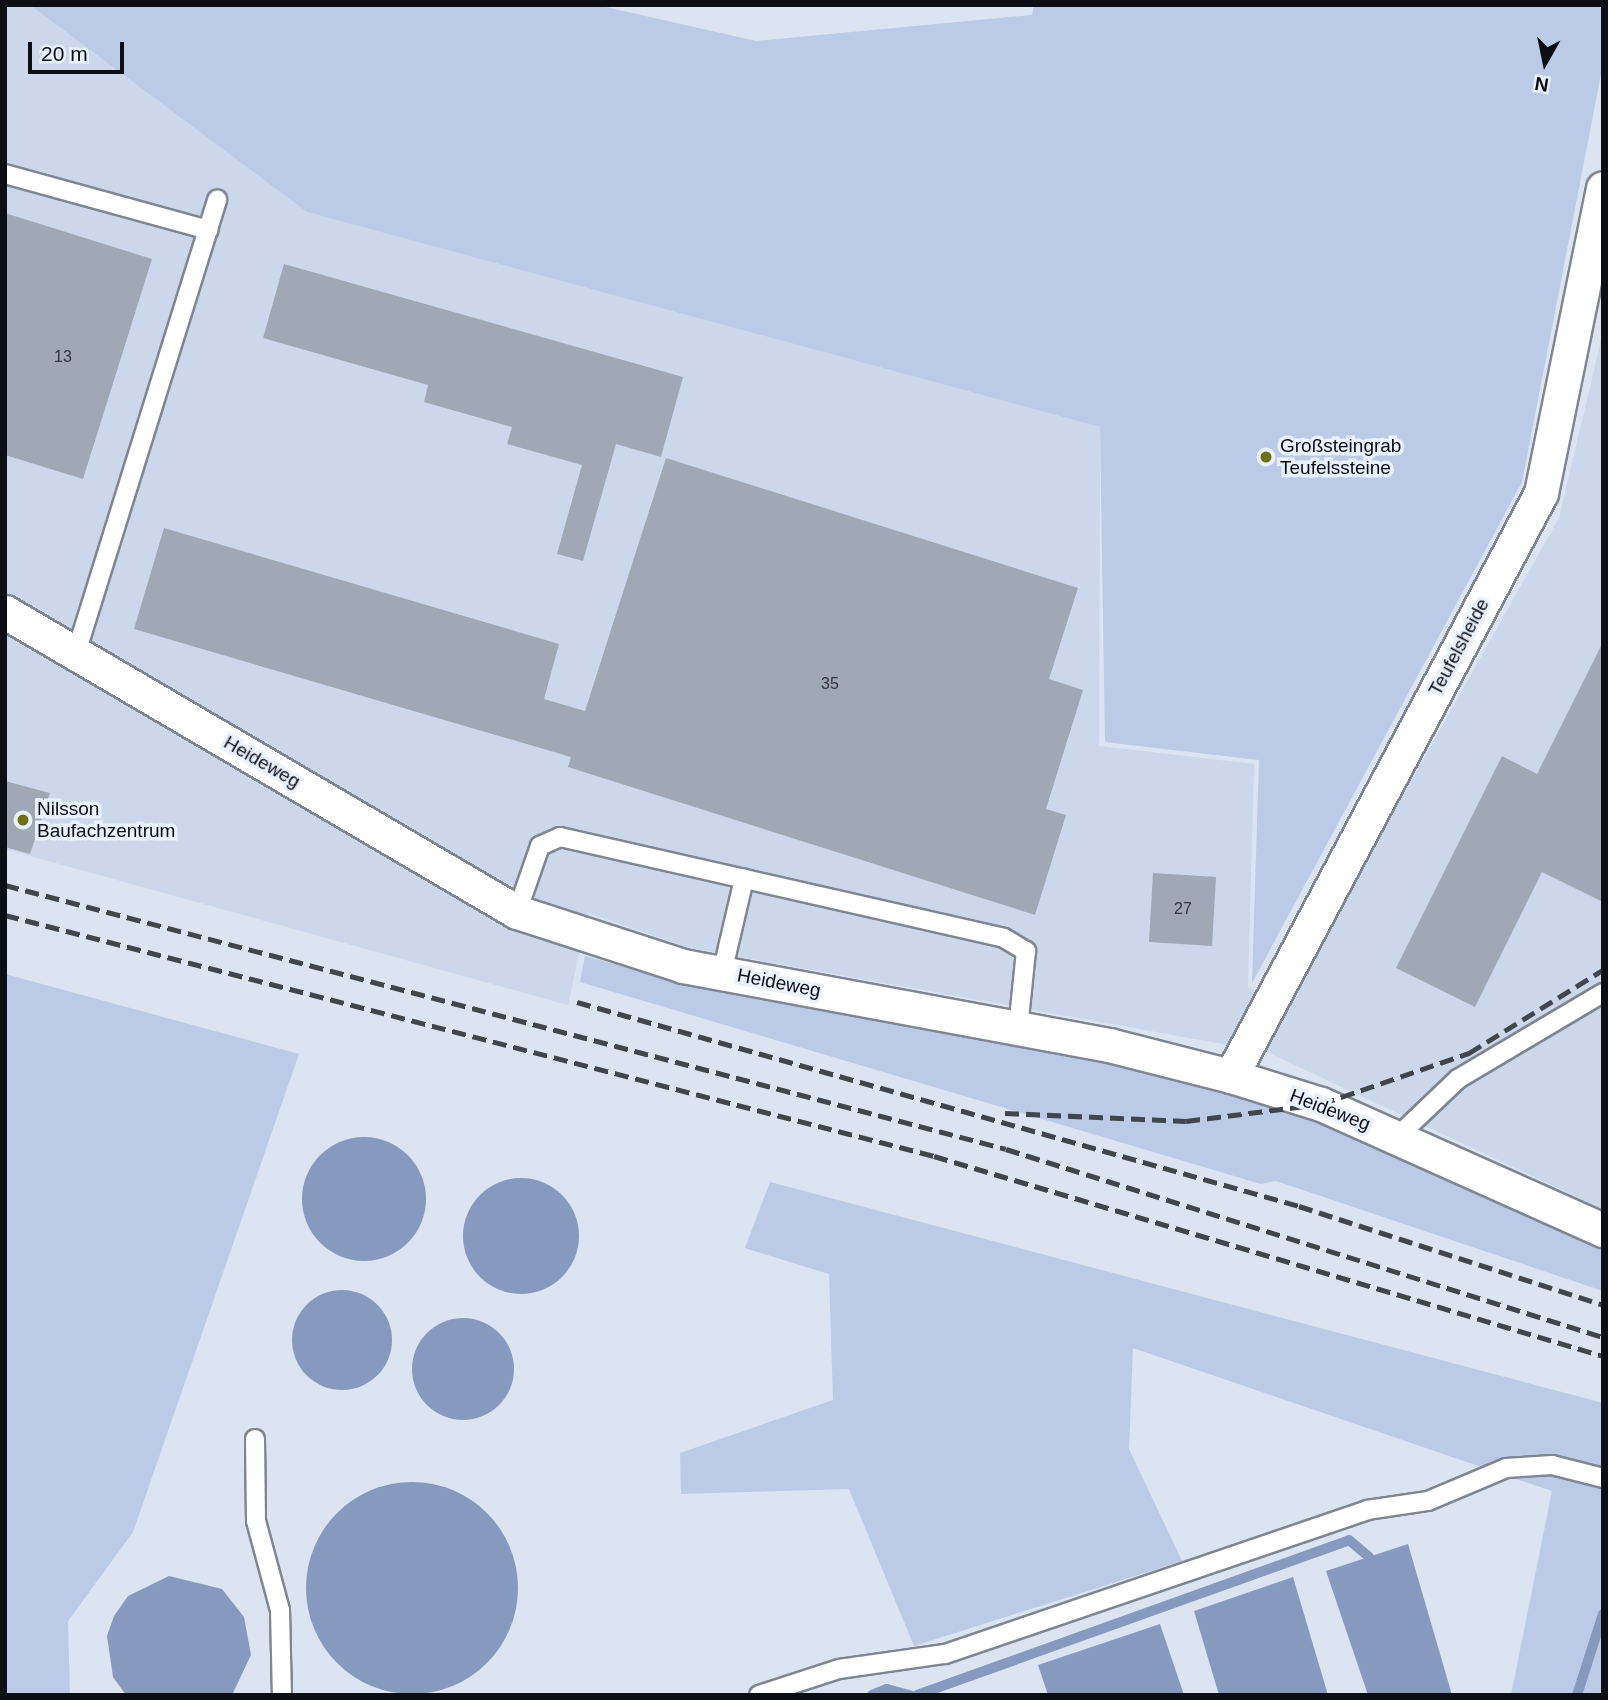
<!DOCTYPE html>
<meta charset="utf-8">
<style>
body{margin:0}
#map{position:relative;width:1608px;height:1700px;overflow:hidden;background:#dce3f1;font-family:Helvetica,sans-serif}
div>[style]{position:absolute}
.built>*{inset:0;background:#ccd7eb}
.green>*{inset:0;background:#bacae7}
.water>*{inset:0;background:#869ac0}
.round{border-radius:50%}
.stream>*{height:10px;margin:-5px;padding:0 5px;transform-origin:5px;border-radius:5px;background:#869ac0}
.building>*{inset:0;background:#a1a8b5}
.roads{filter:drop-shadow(2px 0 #7f8691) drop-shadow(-2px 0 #7f8691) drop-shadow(0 2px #7f8691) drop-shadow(0 -2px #7f8691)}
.service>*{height:18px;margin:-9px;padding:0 9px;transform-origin:9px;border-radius:9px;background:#fff}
.minor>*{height:33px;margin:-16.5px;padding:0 16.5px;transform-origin:16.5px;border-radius:16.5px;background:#fff}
.rail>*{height:5px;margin-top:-2.5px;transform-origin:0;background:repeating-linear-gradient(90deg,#41454c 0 14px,transparent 0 21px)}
.dots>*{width:19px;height:19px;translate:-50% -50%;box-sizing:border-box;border:4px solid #e9f1fe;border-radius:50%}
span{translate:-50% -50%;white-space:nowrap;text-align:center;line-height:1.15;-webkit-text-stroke:7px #e9f1fe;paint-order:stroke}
.number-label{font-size:16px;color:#31343c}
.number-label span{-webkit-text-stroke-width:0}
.poi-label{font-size:19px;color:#0c0e13}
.left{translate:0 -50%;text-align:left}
.street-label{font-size:19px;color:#0c0e13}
.frame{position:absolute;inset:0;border:7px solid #0c0e13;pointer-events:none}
.north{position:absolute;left:1510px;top:28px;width:70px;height:70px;-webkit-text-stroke:5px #e9f1fe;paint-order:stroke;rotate:189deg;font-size:19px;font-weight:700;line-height:28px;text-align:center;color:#0c0e13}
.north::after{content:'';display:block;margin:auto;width:24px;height:32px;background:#0c0e13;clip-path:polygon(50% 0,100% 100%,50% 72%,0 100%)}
.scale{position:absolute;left:28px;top:42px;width:96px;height:32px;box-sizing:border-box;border:4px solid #0c0e13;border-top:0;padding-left:9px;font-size:21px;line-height:24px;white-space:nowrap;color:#0c0e13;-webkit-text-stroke:5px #e9f1fe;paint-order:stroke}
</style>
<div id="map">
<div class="built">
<i style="clip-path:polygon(5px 5px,30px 5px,307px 212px,1100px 427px,1099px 746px,1254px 764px,1248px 987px,1283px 1009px,1559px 518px,1603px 332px,1603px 1209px,1267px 1052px,690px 948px,588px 913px,568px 1005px,5px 849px)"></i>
</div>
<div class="green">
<i style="clip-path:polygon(30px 5px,597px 5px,756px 41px,1032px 15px,1034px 5px,1603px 5px,1603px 64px,1522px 482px,1252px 983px,1259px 760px,1105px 742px,1100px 427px,307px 212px)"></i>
<i style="clip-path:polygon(585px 956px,671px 980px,1107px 1063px,1306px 1116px,1603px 1251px,1603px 1291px,1276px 1181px,1261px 1184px,580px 982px)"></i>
<i style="clip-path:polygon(5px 974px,299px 1054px,133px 1532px,68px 1621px,70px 1695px,5px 1695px)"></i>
<i style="clip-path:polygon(770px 1182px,1603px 1403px,1603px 1695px,1511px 1695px,1552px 1491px,1133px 1348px,1129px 1449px,1182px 1561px,914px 1646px,849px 1489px,681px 1494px,680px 1453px,833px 1400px,829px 1274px,745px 1248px)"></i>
</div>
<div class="water">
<i class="round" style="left:302px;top:1137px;width:124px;height:124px"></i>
<i class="round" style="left:463px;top:1178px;width:116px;height:116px"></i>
<i class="round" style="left:292px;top:1290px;width:100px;height:100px"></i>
<i class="round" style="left:412px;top:1318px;width:102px;height:102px"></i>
<i class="round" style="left:306px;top:1482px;width:212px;height:212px"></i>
<i style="clip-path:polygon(1408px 1544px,1452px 1695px,1368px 1695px,1326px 1571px)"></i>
<i style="clip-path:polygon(169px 1576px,222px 1589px,244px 1617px,251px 1655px,232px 1695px,126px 1695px,113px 1677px,107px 1636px,114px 1616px,128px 1596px)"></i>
<i style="clip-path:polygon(1293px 1577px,1328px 1695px,1219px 1695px,1194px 1611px)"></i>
<i style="clip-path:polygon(1160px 1624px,1184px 1695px,1048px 1695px,1038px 1665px)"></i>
</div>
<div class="stream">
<i style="left:872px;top:1695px;width:16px;rotate:-22deg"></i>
<i style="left:887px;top:1689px;width:24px;rotate:15deg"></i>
<i style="left:917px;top:1695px;width:459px;rotate:-19.7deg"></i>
<i style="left:1349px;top:1540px;width:26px;rotate:40deg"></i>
<i style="left:1577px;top:1695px;width:85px;rotate:-72.2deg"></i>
</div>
<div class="building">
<i style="clip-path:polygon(5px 213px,152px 259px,83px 479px,5px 455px)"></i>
<i style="clip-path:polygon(284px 264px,683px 377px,661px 457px,616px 444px,583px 561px,557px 554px,582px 465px,507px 444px,512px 427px,424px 402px,428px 385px,263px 338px)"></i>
<i style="clip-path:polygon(666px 458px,1078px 588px,1049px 679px,1083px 690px,1046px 809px,1066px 815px,1035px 915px,568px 767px,571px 757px,134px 629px,164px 528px,559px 644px,544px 699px,585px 711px)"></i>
<i style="clip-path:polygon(1603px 642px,1603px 902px,1542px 872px,1475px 1007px,1396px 968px,1502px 756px,1537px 774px)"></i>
<i style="clip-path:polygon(5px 781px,50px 793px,30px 854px,5px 847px)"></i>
<i style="clip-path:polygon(1153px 873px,1216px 877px,1212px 946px,1149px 942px)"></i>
</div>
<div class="roads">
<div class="service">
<i style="left:5px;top:174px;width:211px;rotate:15.4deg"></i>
<i style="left:76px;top:653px;width:475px;rotate:-72.7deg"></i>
<i style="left:517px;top:912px;width:70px;rotate:-70.8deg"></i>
<i style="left:540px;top:846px;width:22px;rotate:-24deg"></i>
<i style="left:560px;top:837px;width:455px;rotate:12.8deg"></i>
<i style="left:1004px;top:938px;width:26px;rotate:31deg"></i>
<i style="left:1026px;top:951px;width:77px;rotate:95.9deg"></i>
<i style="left:722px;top:973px;width:97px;rotate:-76.8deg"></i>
<i style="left:1397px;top:1137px;width:84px;rotate:-43.6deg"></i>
<i style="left:1458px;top:1079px;width:169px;rotate:-30.7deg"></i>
<i style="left:255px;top:1439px;width:82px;rotate:89.3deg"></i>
<i style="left:256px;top:1521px;width:92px;rotate:74.9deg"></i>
<i style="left:280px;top:1610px;width:85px;rotate:88.7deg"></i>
<i style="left:759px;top:1695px;width:84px;rotate:-18deg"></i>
<i style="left:839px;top:1669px;width:107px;rotate:-8.1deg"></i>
<i style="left:945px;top:1654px;width:446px;rotate:-18.8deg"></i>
<i style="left:1367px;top:1510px;width:62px;rotate:-8.4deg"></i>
<i style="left:1428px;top:1501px;width:85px;rotate:-22.9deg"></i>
<i style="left:1506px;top:1468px;width:46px;rotate:-3.7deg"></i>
<i style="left:1552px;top:1465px;width:53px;rotate:14.3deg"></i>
</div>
<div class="minor">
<i style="left:5px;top:612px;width:593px;rotate:30.37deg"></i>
<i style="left:517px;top:912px;width:175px;rotate:18deg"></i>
<i style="left:683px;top:966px;width:433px;rotate:10.5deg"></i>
<i style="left:1109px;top:1045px;width:126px;rotate:14.3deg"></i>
<i style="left:1231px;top:1076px;width:94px;rotate:17.3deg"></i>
<i style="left:1321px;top:1104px;width:309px;rotate:24.1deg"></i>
<i style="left:1231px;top:1076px;width:660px;rotate:-62deg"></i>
<i style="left:1541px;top:493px;width:311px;rotate:-78.5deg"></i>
</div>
</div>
<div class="rail">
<i style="left:5px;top:885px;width:1035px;rotate:14.77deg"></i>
<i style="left:1006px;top:1149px;width:626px;rotate:17.48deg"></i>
<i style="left:5px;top:915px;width:960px;rotate:14.54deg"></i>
<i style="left:934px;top:1156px;width:698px;rotate:16.64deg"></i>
<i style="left:577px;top:1002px;width:750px;rotate:15.78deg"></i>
<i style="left:1299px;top:1206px;width:320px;rotate:18deg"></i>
<i style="left:1005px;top:1113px;width:181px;rotate:2.5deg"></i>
<i style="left:1186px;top:1121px;width:136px;rotate:-7.2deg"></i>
<i style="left:1321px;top:1104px;width:157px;rotate:-19deg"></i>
<i style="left:1469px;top:1053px;width:158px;rotate:-31.8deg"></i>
</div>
<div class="dots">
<i style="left:1266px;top:457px;background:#6d7117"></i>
<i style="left:23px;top:820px;background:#6d7117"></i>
</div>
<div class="number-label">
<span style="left:63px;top:357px">13</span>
<span style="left:830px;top:684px">35</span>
<span style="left:1183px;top:909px">27</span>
</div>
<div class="poi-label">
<span class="left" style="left:1280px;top:457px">Großsteingrab<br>Teufelssteine</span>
<span class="left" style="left:37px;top:820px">Nilsson<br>Baufachzentrum</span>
</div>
<div class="street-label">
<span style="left:1459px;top:647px;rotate:-62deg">Teufelsheide</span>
<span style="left:262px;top:762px;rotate:30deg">Heideweg</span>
<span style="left:779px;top:983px;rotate:11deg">Heideweg</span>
<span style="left:1330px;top:1110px;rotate:21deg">Heideweg</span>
</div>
<div class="frame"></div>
<div class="north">N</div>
<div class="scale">20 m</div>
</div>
